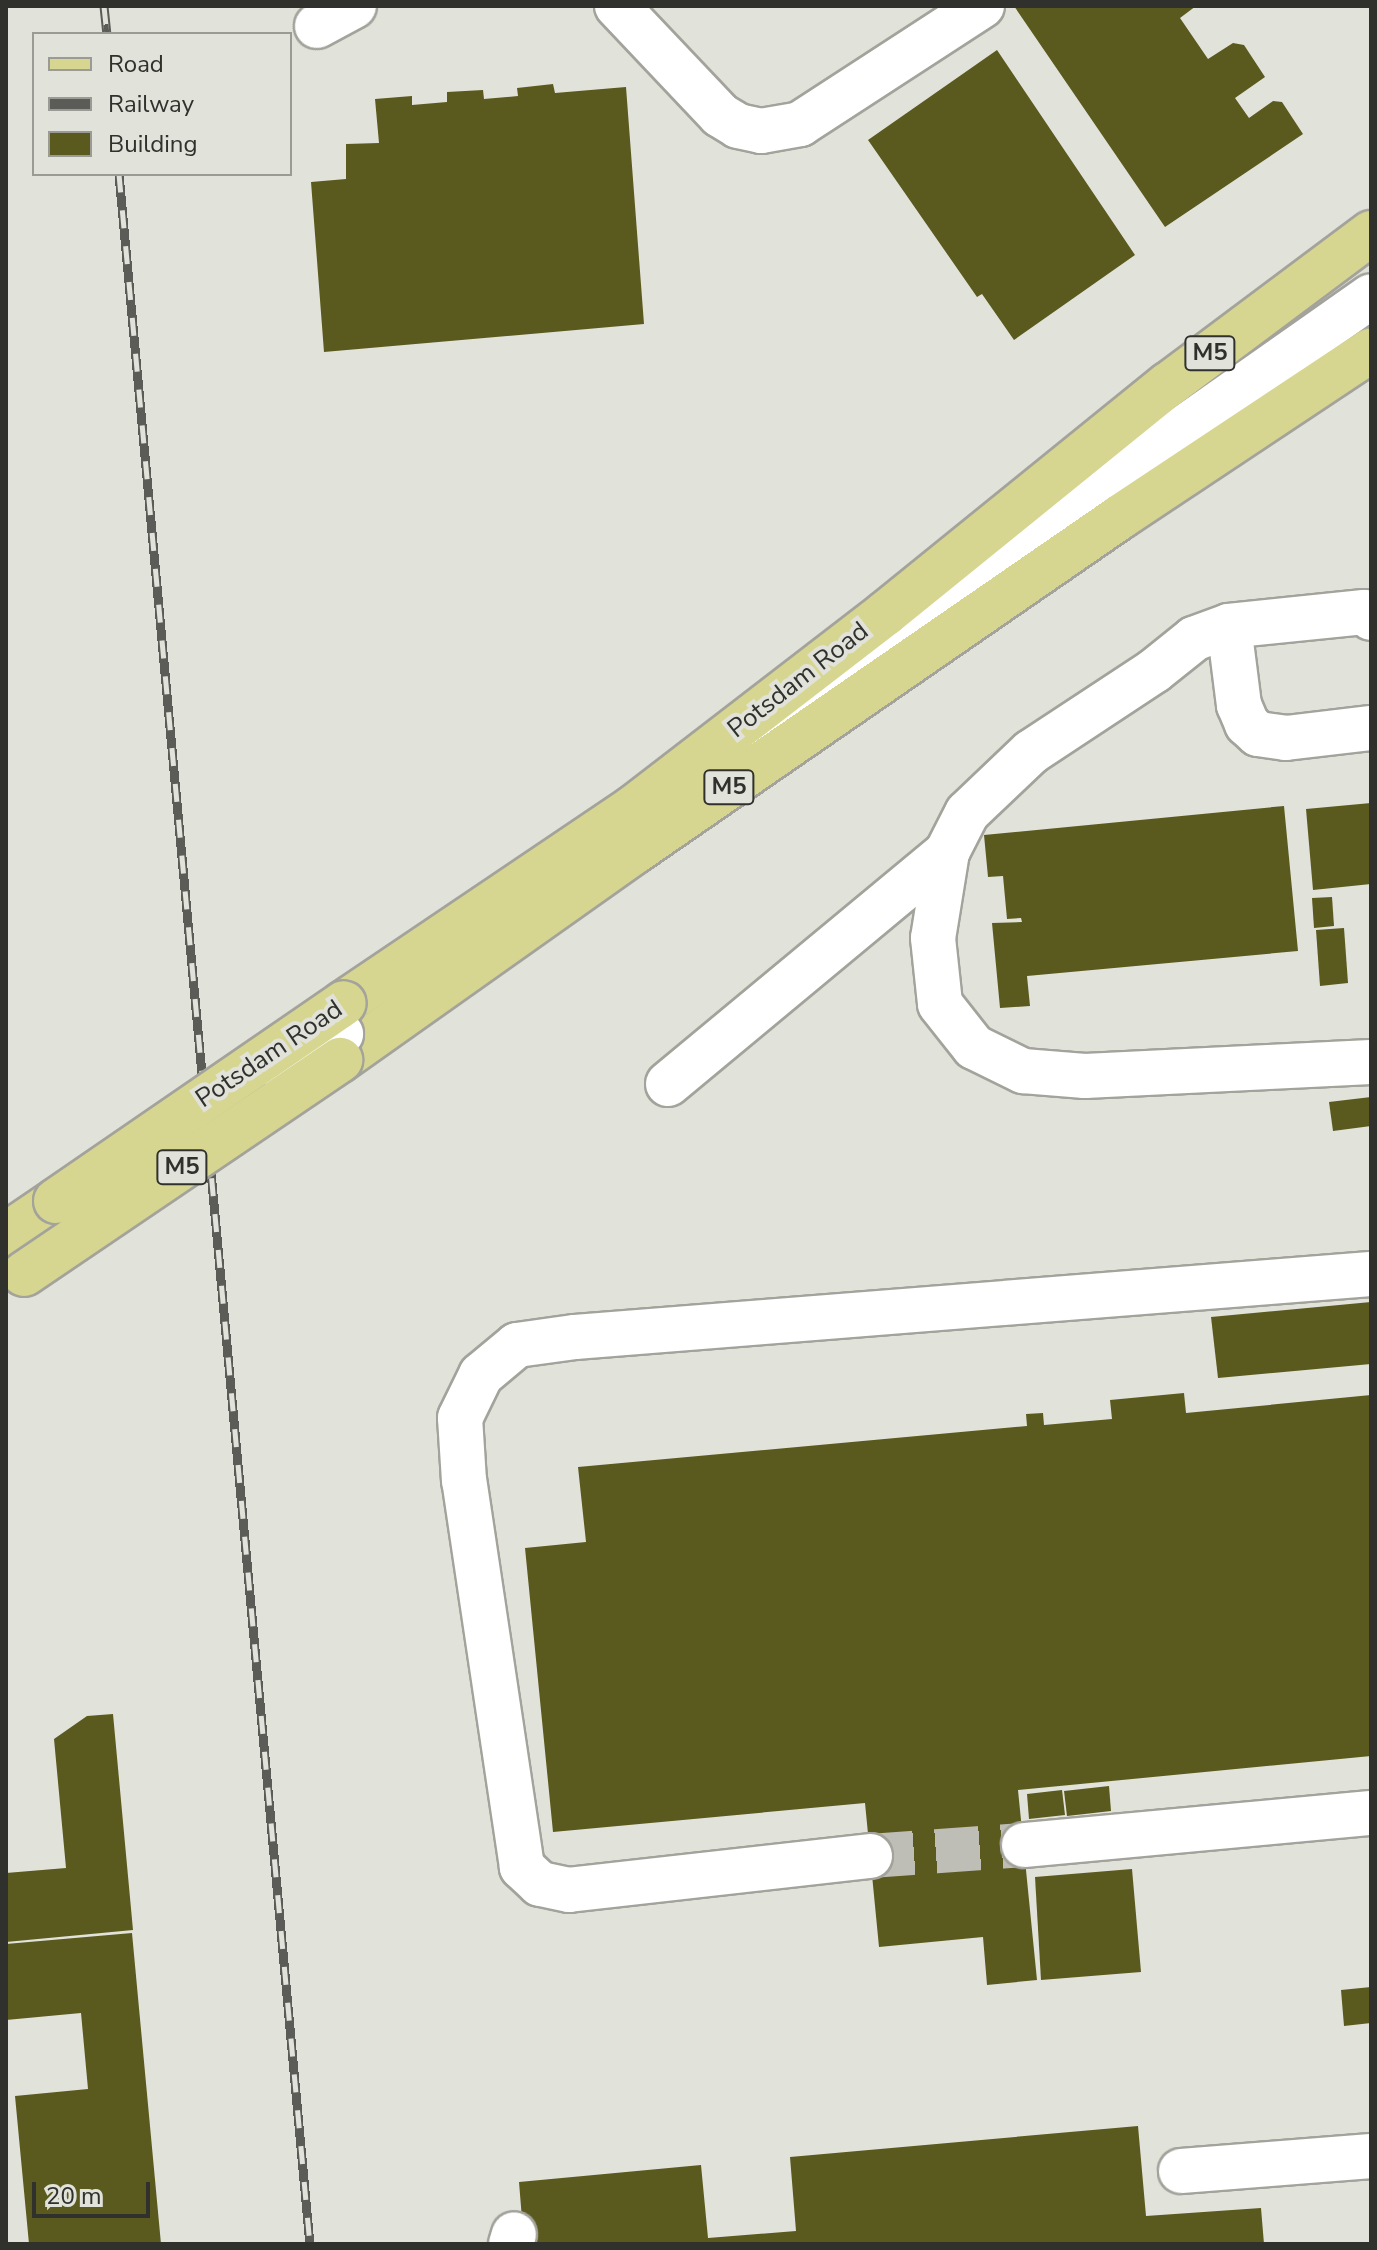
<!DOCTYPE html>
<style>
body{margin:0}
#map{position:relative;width:1377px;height:2250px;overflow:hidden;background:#e1e2da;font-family:"Nunito Sans",sans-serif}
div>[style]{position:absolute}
.building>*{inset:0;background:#5a5a1e}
.minor-tunnel>*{height:44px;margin-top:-22px;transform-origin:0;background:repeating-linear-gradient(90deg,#bebeb7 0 44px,transparent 0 66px)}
.roads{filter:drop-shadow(2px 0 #a3a39c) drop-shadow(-2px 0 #a3a39c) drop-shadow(0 2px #a3a39c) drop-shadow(0 -2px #a3a39c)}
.minor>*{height:44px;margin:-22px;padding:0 22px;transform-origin:22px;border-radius:22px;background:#fff}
.major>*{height:44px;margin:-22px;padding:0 22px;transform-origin:22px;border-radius:22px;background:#d6d690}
.rail>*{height:9px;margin-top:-4.5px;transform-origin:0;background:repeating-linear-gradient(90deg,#e1e2da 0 18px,#5b5b57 0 36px);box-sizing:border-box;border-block:2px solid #5b5b57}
.bridges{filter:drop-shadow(2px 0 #a3a39c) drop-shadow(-2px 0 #a3a39c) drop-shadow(0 2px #a3a39c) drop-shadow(0 -2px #a3a39c)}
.minor-bridge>*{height:44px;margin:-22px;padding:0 22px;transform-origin:22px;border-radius:22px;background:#fff}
.major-bridge>*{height:44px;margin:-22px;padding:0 22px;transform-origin:22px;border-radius:22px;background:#d6d690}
span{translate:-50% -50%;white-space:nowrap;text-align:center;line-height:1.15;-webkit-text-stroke:8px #e1e2da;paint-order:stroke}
.shield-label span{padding:2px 6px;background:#e1e2da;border:2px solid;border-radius:6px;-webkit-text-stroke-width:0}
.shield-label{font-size:24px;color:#30302d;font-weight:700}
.street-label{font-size:26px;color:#30302d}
.frame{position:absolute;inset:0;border:8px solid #30302d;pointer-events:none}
.legend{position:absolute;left:32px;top:32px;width:260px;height:144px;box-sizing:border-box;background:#e1e2da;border:2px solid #9a9b95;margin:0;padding:10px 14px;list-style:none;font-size:24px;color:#30302d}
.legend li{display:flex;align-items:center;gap:16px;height:40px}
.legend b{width:40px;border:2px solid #9a9b95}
.scale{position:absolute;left:32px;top:2182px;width:118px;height:36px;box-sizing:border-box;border:4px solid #30302d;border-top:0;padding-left:10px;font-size:24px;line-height:28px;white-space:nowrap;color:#30302d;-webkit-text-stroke:6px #e1e2da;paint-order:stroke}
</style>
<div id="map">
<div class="building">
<i style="clip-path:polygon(1014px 6px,1196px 6px,1180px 18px,1208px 59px,1233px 43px,1244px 45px,1265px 77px,1235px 98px,1249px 118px,1273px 101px,1282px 102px,1303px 134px,1165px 227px)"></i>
<i style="clip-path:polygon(997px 50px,1135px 255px,1014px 340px,982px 294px,977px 297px,868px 140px)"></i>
<i style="clip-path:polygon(553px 84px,555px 93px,626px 87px,644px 324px,324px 352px,311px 182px,346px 179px,346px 144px,379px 143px,375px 99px,412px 96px,412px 105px,447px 102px,447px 92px,483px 90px,484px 99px,518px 96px,517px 88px)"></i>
<i style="clip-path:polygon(1371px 803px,1371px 884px,1313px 890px,1306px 809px)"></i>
<i style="clip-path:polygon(1284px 806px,1298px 951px,1027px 976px,1030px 1006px,1000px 1008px,992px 923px,1022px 922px,1021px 918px,1007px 919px,1003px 876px,988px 877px,984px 835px)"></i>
<i style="clip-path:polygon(1332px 897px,1334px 926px,1314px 928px,1312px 898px)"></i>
<i style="clip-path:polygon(1344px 928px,1348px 983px,1320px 986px,1316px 930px)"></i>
<i style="clip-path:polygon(1371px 1097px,1371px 1126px,1333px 1131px,1329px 1102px)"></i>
<i style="clip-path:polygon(1371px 1302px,1371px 1364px,1218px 1378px,1211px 1317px)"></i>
<i style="clip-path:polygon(1184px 1393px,1186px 1413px,1371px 1395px,1371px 1756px,1018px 1790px,1037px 1980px,987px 1985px,983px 1937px,879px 1947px,865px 1803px,553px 1832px,525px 1548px,586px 1542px,578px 1467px,1027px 1426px,1026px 1414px,1043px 1413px,1044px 1425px,1112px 1419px,1110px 1400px)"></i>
<i style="clip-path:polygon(113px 1714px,133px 1930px,6px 1942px,6px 1873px,66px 1868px,54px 1739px,87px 1716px)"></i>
<i style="clip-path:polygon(1109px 1786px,1111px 1811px,1067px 1816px,1064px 1791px)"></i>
<i style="clip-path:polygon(1062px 1790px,1065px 1815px,1029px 1819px,1027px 1794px)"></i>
<i style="clip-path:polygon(1132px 1869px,1141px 1972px,1041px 1980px,1035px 1877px)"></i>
<i style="clip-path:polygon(132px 1933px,161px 2244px,29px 2244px,15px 2096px,88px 2089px,81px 2013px,6px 2020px,6px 1944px)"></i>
<i style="clip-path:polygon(1371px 1987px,1371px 2023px,1344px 2026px,1341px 1990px)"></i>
<i style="clip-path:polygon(1138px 2126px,1146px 2216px,1261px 2208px,1264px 2244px,524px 2244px,519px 2182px,701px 2165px,708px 2238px,796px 2231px,790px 2157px)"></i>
</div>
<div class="minor-tunnel">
<i style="left:870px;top:1856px;width:154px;rotate:-4.1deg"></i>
</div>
<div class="roads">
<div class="minor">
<i style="left:617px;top:6px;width:150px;rotate:46.6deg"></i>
<i style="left:720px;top:115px;width:21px;rotate:31deg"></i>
<i style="left:738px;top:126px;width:24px;rotate:12deg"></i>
<i style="left:761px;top:131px;width:40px;rotate:-10deg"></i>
<i style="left:800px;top:124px;width:217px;rotate:-33deg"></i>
<i style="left:317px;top:26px;width:42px;rotate:-28.4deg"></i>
<i style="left:1371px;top:618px;width:9px;rotate:-139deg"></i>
<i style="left:1364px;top:612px;width:136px;rotate:174.1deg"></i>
<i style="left:1229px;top:626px;width:80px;rotate:82.8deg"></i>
<i style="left:1239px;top:705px;width:21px;rotate:67deg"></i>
<i style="left:1247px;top:724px;width:15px;rotate:42deg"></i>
<i style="left:1258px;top:734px;width:28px;rotate:8deg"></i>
<i style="left:1286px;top:738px;width:86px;rotate:-6.7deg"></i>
<i style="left:1229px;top:626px;width:37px;rotate:160deg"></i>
<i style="left:1194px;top:639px;width:51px;rotate:141.3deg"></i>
<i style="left:1154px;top:671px;width:147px;rotate:146.6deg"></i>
<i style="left:1031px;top:752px;width:88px;rotate:136.4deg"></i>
<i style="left:967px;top:813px;width:44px;rotate:117.1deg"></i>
<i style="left:947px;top:852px;width:87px;rotate:99.2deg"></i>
<i style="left:933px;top:938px;width:66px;rotate:83.9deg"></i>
<i style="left:940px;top:1004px;width:55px;rotate:51.7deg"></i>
<i style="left:974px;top:1047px;width:55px;rotate:26.1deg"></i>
<i style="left:1023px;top:1071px;width:62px;rotate:4.6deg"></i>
<i style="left:1085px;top:1076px;width:286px;rotate:-2.8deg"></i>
<i style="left:719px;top:768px;width:496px;rotate:-36.4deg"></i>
<i style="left:1118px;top:474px;width:309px;rotate:-35.1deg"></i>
<i style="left:668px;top:1084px;width:363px;rotate:-39.7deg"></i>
<i style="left:1024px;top:1845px;width:348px;rotate:-5.3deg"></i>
<i style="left:870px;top:1856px;width:303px;rotate:173.6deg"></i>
<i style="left:569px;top:1890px;width:30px;rotate:-168deg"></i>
<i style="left:540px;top:1884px;width:25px;rotate:-137deg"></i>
<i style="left:522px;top:1867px;width:390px;rotate:-98.5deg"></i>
<i style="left:464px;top:1481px;width:63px;rotate:-93.6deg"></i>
<i style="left:460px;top:1418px;width:48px;rotate:-64deg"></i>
<i style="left:481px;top:1375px;width:47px;rotate:-39.8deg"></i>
<i style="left:517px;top:1345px;width:59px;rotate:-7.9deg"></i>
<i style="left:575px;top:1337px;width:798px;rotate:-4.53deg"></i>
<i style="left:1181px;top:2171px;width:191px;rotate:-4.5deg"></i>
<i style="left:511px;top:2244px;width:10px;rotate:-73deg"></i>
</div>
<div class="major">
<i style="left:344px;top:1003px;width:349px;rotate:-34deg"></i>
<i style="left:633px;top:808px;width:319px;rotate:-37.6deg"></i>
<i style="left:886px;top:613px;width:363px;rotate:-39deg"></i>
<i style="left:1168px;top:385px;width:254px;rotate:-36.8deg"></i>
<i style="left:340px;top:1060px;width:360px;rotate:-35.3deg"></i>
<i style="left:634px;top:852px;width:590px;rotate:-34.58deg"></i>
<i style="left:1120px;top:517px;width:301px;rotate:-33.6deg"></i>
<i style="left:6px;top:1235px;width:60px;rotate:-34.2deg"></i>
</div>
</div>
<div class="rail">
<i style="left:104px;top:6px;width:28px;rotate:84deg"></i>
<i style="left:119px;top:174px;width:2079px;rotate:84.73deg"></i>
</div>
<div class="bridges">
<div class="minor-bridge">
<i style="left:285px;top:1074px;width:69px;rotate:-35.5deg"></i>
</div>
<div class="major-bridge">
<i style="left:56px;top:1201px;width:349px;rotate:-34.5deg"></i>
<i style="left:24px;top:1274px;width:382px;rotate:-34.1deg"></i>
</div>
</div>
<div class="shield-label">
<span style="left:1210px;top:353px">M5</span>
<span style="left:729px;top:787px">M5</span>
<span style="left:182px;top:1167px">M5</span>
</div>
<div class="street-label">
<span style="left:798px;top:680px;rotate:-38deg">Potsdam Road</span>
<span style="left:269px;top:1054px;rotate:-34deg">Potsdam Road</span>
</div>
<div class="frame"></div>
<ul class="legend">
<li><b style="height:10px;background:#d6d690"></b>Road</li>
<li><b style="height:10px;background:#5b5b57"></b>Railway</li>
<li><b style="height:22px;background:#5a5a1e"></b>Building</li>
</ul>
<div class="scale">20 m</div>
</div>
